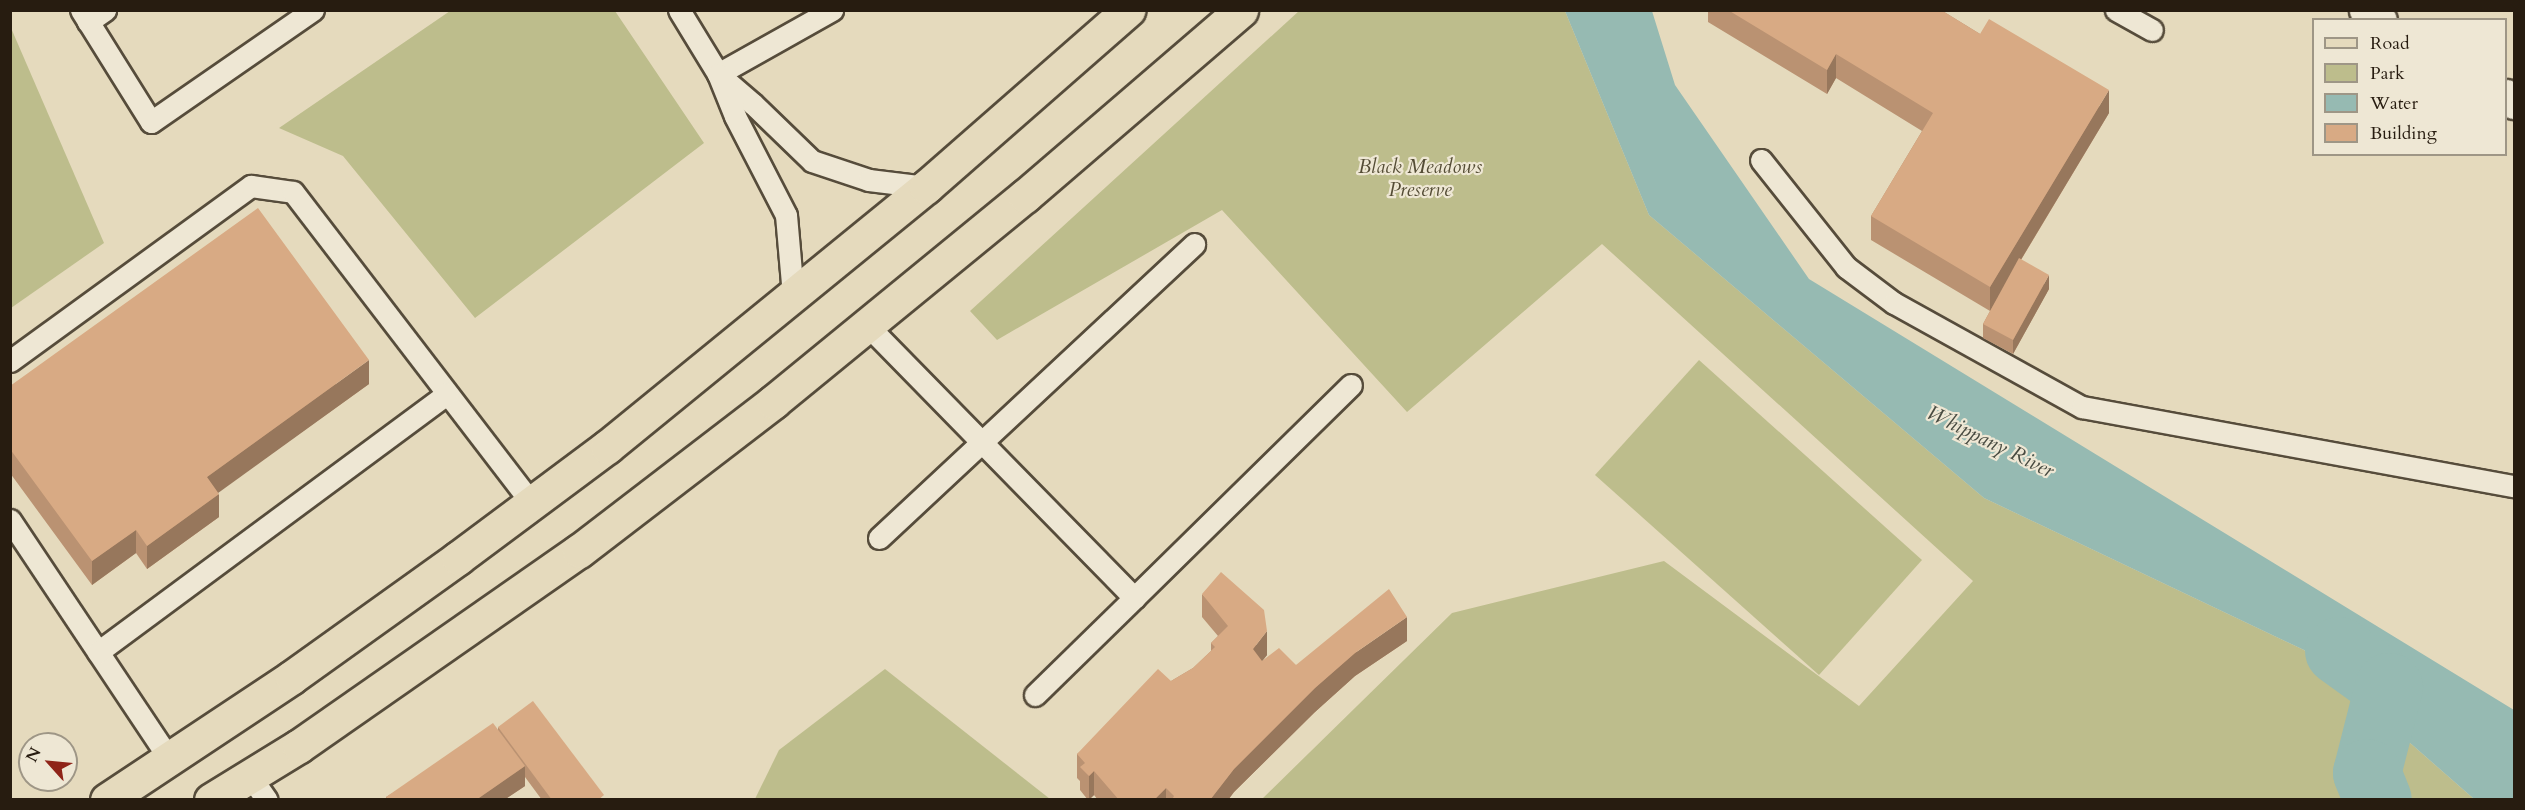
<!DOCTYPE html>
<style>
body{margin:0}
#map{position:relative;width:2525px;height:810px;overflow:hidden;background:#e5dabd;font-family:Cardo,serif}
div>[style]{position:absolute}
.green>*{inset:0;background:#bdbd8c}
.water>*{inset:0;background:#96bab2}
.river>*{height:68px;margin:-34px;padding:0 34px;transform-origin:34px;border-radius:34px;background:#96bab2}
.roads{filter:drop-shadow(2px 0 #564c3b) drop-shadow(-2px 0 #564c3b) drop-shadow(0 2px #564c3b) drop-shadow(0 -2px #564c3b)}
.service>*{height:21px;margin:-10.5px;padding:0 10.5px;transform-origin:10.5px;border-radius:10.5px;background:#eee7d4}
.secondary>*{height:33px;margin:-16.5px;padding:0 16.5px;transform-origin:16.5px;border-radius:16.5px;background:#eee7d4}
.primary>*{height:33px;margin:-16.5px;padding:0 16.5px;transform-origin:16.5px;border-radius:16.5px;background:#e5dabd}
.wall>*{inset:0;background:#ba9272}
.shaded-wall>*{inset:0;background:#97775c}
.building>*{inset:0;background:#d8aa84}
span{translate:-50% -50%;white-space:nowrap;text-align:center;line-height:1.15;-webkit-text-stroke:4.5px #eee7d4;paint-order:stroke}
.park-label{font-size:20px;color:#544c35;font-style:italic}
.water-label{font-size:21px;color:#484b41;font-style:italic}
.frame{position:absolute;inset:0;border:12px solid #271c10;pointer-events:none}
.legend{position:absolute;left:2312px;top:18px;width:195px;height:138px;box-sizing:border-box;background:#eee7d4;border:2px solid #9e9686;margin:0;padding:8px 10px;list-style:none;font-size:18px;color:#271c10}
.legend li{display:flex;align-items:center;gap:12px;height:30px}
.legend b{width:30px;border:2px solid #9e9686}
.north{position:absolute;left:18px;top:732px;width:60px;height:60px;box-sizing:border-box;background:#eee7d4;border:2px solid #9e9686;border-radius:50%;rotate:297deg;font-size:16px;font-weight:700;line-height:24px;text-align:center;color:#271c10}
.north::after{content:'';display:block;margin:auto;width:21px;height:27px;background:#8f2418;clip-path:polygon(50% 0,100% 100%,50% 72%,0 100%)}
</style>
<div id="map">
<div class="green">
<i style="clip-path:polygon(615px 11px,704px 143px,475px 318px,343px 156px,279px 128px,450px 11px)"></i>
<i style="clip-path:polygon(1299px 11px,1565px 11px,1649px 215px,1984px 498px,2304px 650px,2474px 799px,1262px 799px,1452px 613px,1664px 561px,1859px 706px,1973px 581px,1602px 244px,1407px 412px,1222px 210px,997px 340px,970px 311px)"></i>
<i style="clip-path:polygon(11px 28px,104px 243px,11px 308px,10px 308px)"></i>
<i style="clip-path:polygon(1699px 360px,1922px 560px,1819px 675px,1595px 475px)"></i>
<i style="clip-path:polygon(885px 669px,1050px 799px,755px 799px,779px 750px)"></i>
</div>
<div class="water">
<i style="clip-path:polygon(1565px 11px,1652px 11px,1675px 85px,1809px 279px,2514px 710px,2514px 799px,2474px 799px,2304px 650px,1984px 498px,1649px 215px)"></i>
</div>
<div class="river">
<i style="left:2339px;top:651px;width:62px;rotate:35.8deg"></i>
<i style="left:2389px;top:687px;width:89px;rotate:104.3deg"></i>
<i style="left:2367px;top:773px;width:29px;rotate:68deg"></i>
</div>
<div class="roads">
<div class="service">
<i style="left:81px;top:10px;width:132px;rotate:58deg"></i>
<i style="left:151px;top:122px;width:197px;rotate:-34.7deg"></i>
<i style="left:679px;top:10px;width:75px;rotate:58.6deg"></i>
<i style="left:718px;top:74px;width:131px;rotate:-29.3deg"></i>
<i style="left:2116px;top:10px;width:41px;rotate:29.1deg"></i>
<i style="left:88px;top:22px;width:21px;rotate:-35deg"></i>
<i style="left:1761px;top:160px;width:137px;rotate:51.5deg"></i>
<i style="left:1846px;top:267px;width:60px;rotate:36.9deg"></i>
<i style="left:1894px;top:303px;width:215px;rotate:29deg"></i>
<i style="left:2082px;top:407px;width:439px;rotate:10.4deg"></i>
<i style="left:793px;top:295px;width:80px;rotate:-95deg"></i>
<i style="left:786px;top:215px;width:111px;rotate:-117.3deg"></i>
<i style="left:735px;top:116px;width:45px;rotate:-112deg"></i>
<i style="left:718px;top:74px;width:46px;rotate:40.6deg"></i>
<i style="left:753px;top:104px;width:82px;rotate:44deg"></i>
<i style="left:812px;top:161px;width:60px;rotate:18.4deg"></i>
<i style="left:869px;top:180px;width:57px;rotate:7deg"></i>
<i style="left:867px;top:325px;width:382px;rotate:45.6deg"></i>
<i style="left:1134px;top:598px;width:304px;rotate:-44.5deg"></i>
<i style="left:10px;top:361px;width:298px;rotate:-36deg"></i>
<i style="left:251px;top:186px;width:42px;rotate:8.1deg"></i>
<i style="left:293px;top:192px;width:392px;rotate:52.5deg"></i>
<i style="left:10px;top:520px;width:286px;rotate:56.3deg"></i>
<i style="left:879px;top:538px;width:431px;rotate:-43deg"></i>
<i style="left:98px;top:652px;width:434px;rotate:-36.5deg"></i>
<i style="left:1035px;top:695px;width:139px;rotate:-44.4deg"></i>
<i style="left:250px;top:776px;width:29px;rotate:55deg"></i>
</div>
<div class="secondary">
<i style="left:2366px;top:10px;width:17px;rotate:36deg"></i>
<i style="left:2506px;top:96px;width:10px;rotate:37deg"></i>
</div>
<div class="primary">
<i style="left:107px;top:800px;width:222px;rotate:-33.6deg"></i>
<i style="left:292px;top:677px;width:204px;rotate:-35.6deg"></i>
<i style="left:458px;top:558px;width:186px;rotate:-36.7deg"></i>
<i style="left:607px;top:447px;width:412px;rotate:-39.2deg"></i>
<i style="left:926px;top:187px;width:269px;rotate:-41.2deg"></i>
<i style="left:211px;top:800px;width:103px;rotate:-31.5deg"></i>
<i style="left:299px;top:746px;width:341px;rotate:-34.9deg"></i>
<i style="left:579px;top:551px;width:245px;rotate:-37.5deg"></i>
<i style="left:773px;top:402px;width:325px;rotate:-39.3deg"></i>
<i style="left:1025px;top:196px;width:285px;rotate:-40.7deg"></i>
</div>
</div>
<div class="wall">
<i style="clip-path:polygon(1708px 10px,1941px 10px,2109px 113px,2021px 260px,2049px 289px,2013px 354px,1983px 338px,1983px 324px,1990px 311px,1871px 240px,1871px 216px,1922px 131px,1836px 78px,1827px 94px,1708px 22px)"></i>
<i style="clip-path:polygon(369px 384px,218px 492px,219px 517px,147px 569px,136px 553px,92px 585px,10px 473px,10px 386px)"></i>
<i style="clip-path:polygon(1202px 594px,1267px 655px,1262px 661px,1296px 665px,1407px 641px,1355px 676px,1315px 712px,1234px 792px,1228px 800px,1098px 800px,1094px 795px,1088px 800px,1080px 790px,1080px 781px,1077px 778px,1077px 754px,1171px 681px,1193px 668px,1211px 651px,1211px 643px,1218px 636px,1202px 617px)"></i>
<i style="clip-path:polygon(498px 727px,604px 800px,542px 800px,525px 777px,525px 786px,504px 800px,386px 800px,386px 797px,498px 730px)"></i>
</div>
<div class="shaded-wall">
<i style="clip-path:polygon(1836px 54px,1836px 78px,1827px 94px,1827px 70px)"></i>
<i style="clip-path:polygon(2109px 90px,2109px 113px,1990px 311px,1990px 287px)"></i>
<i style="clip-path:polygon(2049px 275px,2049px 289px,2013px 354px,2013px 340px)"></i>
<i style="clip-path:polygon(369px 360px,369px 384px,207px 501px,207px 477px)"></i>
<i style="clip-path:polygon(219px 494px,219px 517px,147px 569px,147px 546px)"></i>
<i style="clip-path:polygon(136px 530px,136px 553px,92px 585px,92px 561px)"></i>
<i style="clip-path:polygon(1407px 617px,1407px 641px,1355px 676px,1315px 712px,1234px 792px,1228px 800px,1210px 800px,1234px 769px,1315px 688px,1355px 653px)"></i>
<i style="clip-path:polygon(1267px 631px,1267px 655px,1253px 673px,1253px 649px)"></i>
<i style="clip-path:polygon(525px 766px,525px 786px,504px 800px,476px 800px)"></i>
<i style="clip-path:polygon(1094px 771px,1094px 795px,1089px 800px,1089px 776px)"></i>
<i style="clip-path:polygon(1166px 788px,1166px 800px,1154px 800px)"></i>
</div>
<div class="building">
<i style="clip-path:polygon(1728px 10px,1941px 10px,1980px 34px,1989px 19px,2109px 90px,1990px 287px,1871px 216px,1933px 113px,1836px 54px,1827px 70px)"></i>
<i style="clip-path:polygon(258px 208px,369px 360px,207px 477px,219px 494px,147px 546px,136px 530px,92px 561px,10px 449px,10px 386px)"></i>
<i style="clip-path:polygon(2019px 258px,2049px 275px,2013px 340px,1983px 324px)"></i>
<i style="clip-path:polygon(1221px 572px,1264px 610px,1267px 631px,1253px 649px,1262px 661px,1279px 648px,1296px 665px,1389px 589px,1407px 617px,1355px 653px,1315px 688px,1234px 769px,1210px 800px,1172px 800px,1174px 796px,1166px 788px,1154px 800px,1119px 800px,1094px 771px,1089px 776px,1080px 767px,1085px 763px,1077px 754px,1158px 669px,1171px 681px,1193px 668px,1215px 647px,1211px 643px,1228px 626px,1202px 594px)"></i>
<i style="clip-path:polygon(533px 701px,604px 795px,598px 800px,552px 800px,498px 727px)"></i>
<i style="clip-path:polygon(493px 723px,525px 766px,476px 800px,388px 800px,386px 797px)"></i>
</div>
<div class="park-label">
<span style="left:1420px;top:178px">Black Meadows<br>Preserve</span>
</div>
<div class="water-label">
<span style="left:1990px;top:442px;rotate:26deg">Whippany River</span>
</div>
<div class="frame"></div>
<ul class="legend">
<li><b style="height:8px;background:#e5dabd"></b>Road</li>
<li><b style="height:16px;background:#bdbd8c"></b>Park</li>
<li><b style="height:16px;background:#96bab2"></b>Water</li>
<li><b style="height:16px;background:#d8aa84"></b>Building</li>
</ul>
<div class="north">N</div>
</div>
